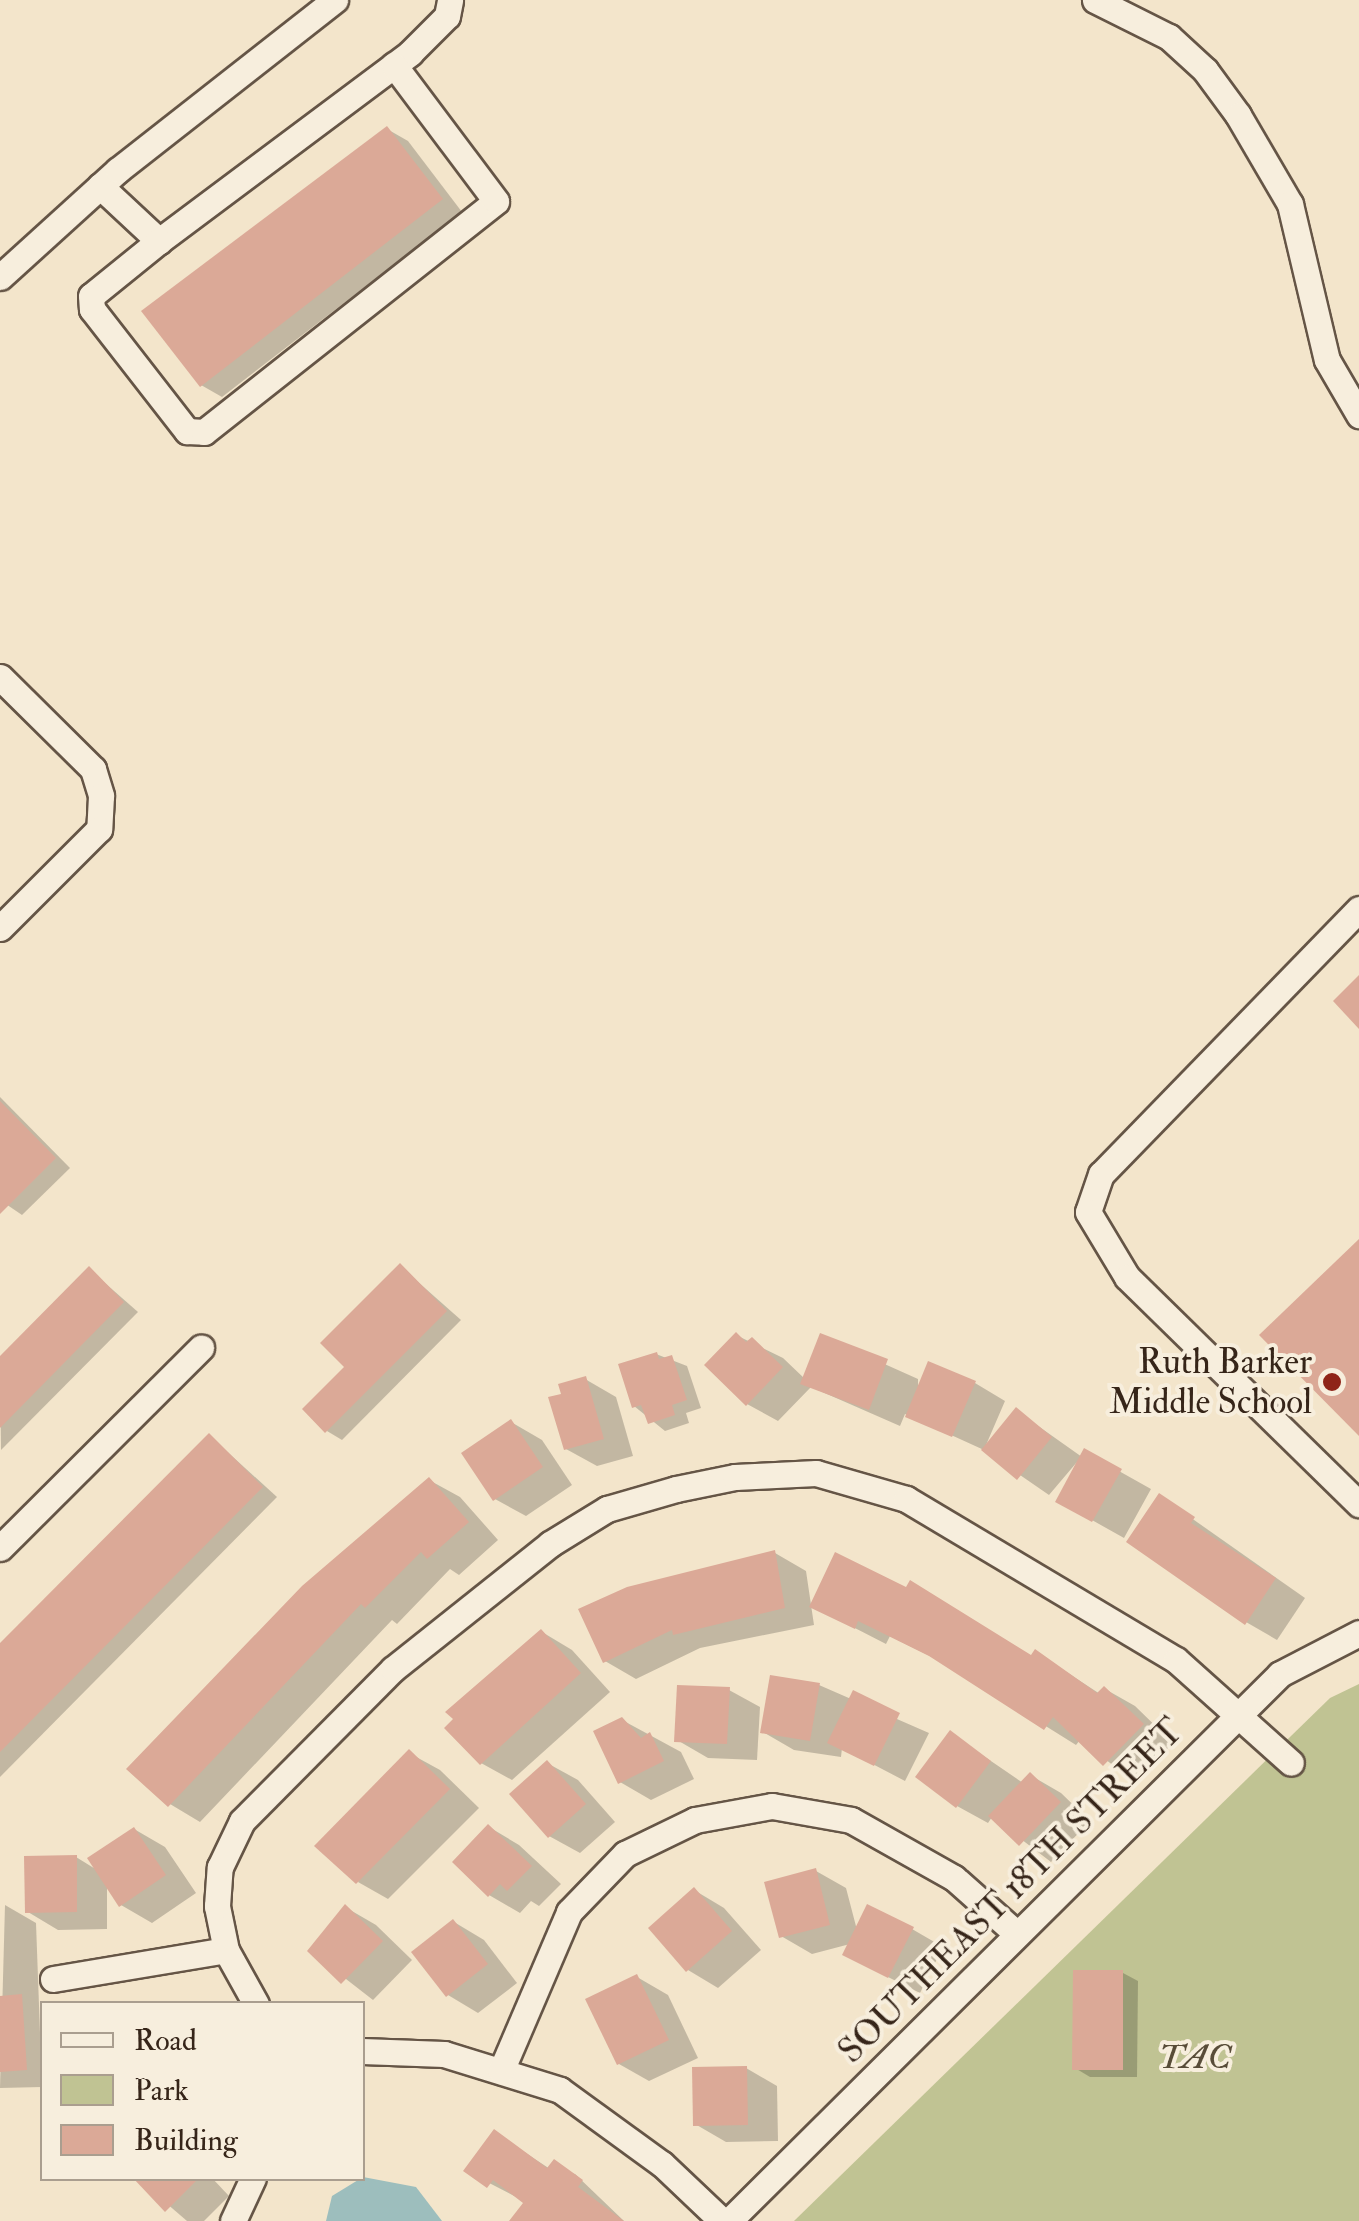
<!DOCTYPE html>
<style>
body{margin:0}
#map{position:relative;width:1359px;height:2221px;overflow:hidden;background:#f3e5cb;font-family:"IM FELL Double Pica",serif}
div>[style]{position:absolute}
.green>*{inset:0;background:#c0c393}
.water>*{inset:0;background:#9dbebd}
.shadow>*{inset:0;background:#0003}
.building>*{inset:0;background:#dba997}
.roads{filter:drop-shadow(2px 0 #655546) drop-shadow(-2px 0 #655546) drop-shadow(0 2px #655546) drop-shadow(0 -2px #655546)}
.minor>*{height:25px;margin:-12.5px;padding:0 12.5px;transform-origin:12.5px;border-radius:12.5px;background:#f7eedd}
.dots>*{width:28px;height:28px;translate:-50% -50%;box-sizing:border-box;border:5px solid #f7eedd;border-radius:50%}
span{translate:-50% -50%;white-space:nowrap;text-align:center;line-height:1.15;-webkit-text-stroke:8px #f7eedd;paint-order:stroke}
.poi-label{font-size:35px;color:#362519}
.right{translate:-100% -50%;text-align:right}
.street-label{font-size:35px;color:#362519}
.park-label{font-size:35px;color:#584c38;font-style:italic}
.legend{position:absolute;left:40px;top:2001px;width:325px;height:180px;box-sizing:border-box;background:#f7eedd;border:2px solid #aa9e8f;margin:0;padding:12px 18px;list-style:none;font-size:30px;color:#362519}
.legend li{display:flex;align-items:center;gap:20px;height:50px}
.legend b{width:50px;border:2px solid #aa9e8f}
</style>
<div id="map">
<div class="green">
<i style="clip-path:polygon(1359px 1684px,1359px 2221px,794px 2221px,1330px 1698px)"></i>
</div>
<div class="water">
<i style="clip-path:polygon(363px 2177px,416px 2187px,442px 2221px,326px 2221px,332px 2196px)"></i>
</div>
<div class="shadow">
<i style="clip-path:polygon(387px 129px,408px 141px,462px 212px,222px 397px,201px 385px)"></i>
<i style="clip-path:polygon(0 1097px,70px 1168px,22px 1215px,0 1200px)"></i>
<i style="clip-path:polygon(400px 1266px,461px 1320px,342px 1440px,327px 1431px,347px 1367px)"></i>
<i style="clip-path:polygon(89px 1269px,138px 1312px,1px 1450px,0 1359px)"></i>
<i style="clip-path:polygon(736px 1335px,783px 1358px,805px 1379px,822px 1336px,918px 1379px,918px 1392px,975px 1383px,1005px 1401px,986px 1445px,1017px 1411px,1082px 1457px,1085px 1452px,1151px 1489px,1124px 1538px,1058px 1501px,1077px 1462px,1049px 1495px,984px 1450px,905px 1414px,900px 1426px,811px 1387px,778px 1421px,747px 1404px)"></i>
<i style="clip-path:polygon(656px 1354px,687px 1366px,701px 1408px,686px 1413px,689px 1423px,665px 1431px,634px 1406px)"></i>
<i style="clip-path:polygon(585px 1379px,616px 1397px,633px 1456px,597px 1466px,566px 1449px,564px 1395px)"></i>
<i style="clip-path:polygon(511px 1422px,542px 1440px,572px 1485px,526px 1516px,495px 1499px)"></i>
<i style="clip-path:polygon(210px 1436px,277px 1497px,0 1777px,0 1648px)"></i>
<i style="clip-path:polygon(429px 1480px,460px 1497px,498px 1540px,459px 1575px,450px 1569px,397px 1624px,392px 1620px,200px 1822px,170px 1804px)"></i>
<i style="clip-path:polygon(1160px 1496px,1305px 1598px,1277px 1640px,1246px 1622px)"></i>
<i style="clip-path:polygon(775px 1553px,806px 1571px,814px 1625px,700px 1648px,636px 1679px,605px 1661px)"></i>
<i style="clip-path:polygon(812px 1606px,1032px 1657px,1036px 1652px,1100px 1694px,1105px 1689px,1135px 1706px,1173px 1743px,1135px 1782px,1080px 1740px,1076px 1745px,948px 1665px,890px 1636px,886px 1644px)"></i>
<i style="clip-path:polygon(542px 1632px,572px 1650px,610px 1692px,512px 1780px,481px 1763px,456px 1719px)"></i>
<i style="clip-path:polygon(819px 1685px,929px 1733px,905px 1781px,842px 1748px,841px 1757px,794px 1750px,763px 1732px)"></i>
<i style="clip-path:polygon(729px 1690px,760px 1707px,757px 1760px,708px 1758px,677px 1740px)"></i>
<i style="clip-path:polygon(622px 1720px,681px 1752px,694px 1779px,651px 1800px,620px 1782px)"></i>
<i style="clip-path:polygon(950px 1733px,1023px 1783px,1030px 1775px,1061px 1793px,1090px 1821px,1051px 1862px,992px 1817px,988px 1823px,957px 1806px)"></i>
<i style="clip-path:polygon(409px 1753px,440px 1770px,479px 1808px,388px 1899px,358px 1882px)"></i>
<i style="clip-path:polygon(547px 1763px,578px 1780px,615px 1822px,580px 1853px,549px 1836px)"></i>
<i style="clip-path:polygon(489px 1827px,519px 1845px,561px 1884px,539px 1906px,531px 1901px,520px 1913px,489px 1895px)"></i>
<i style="clip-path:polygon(134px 1829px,165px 1847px,196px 1893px,152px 1923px,121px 1905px,107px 1884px,107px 1929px,58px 1930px,28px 1912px,76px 1857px,97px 1870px)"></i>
<i style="clip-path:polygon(816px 1871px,846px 1888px,857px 1930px,912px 1929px,943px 1947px,920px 1993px,876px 1971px,850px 1944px,812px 1954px,781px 1936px)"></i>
<i style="clip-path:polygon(694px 1890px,724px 1908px,761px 1950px,718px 1988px,688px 1970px)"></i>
<i style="clip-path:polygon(5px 1905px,36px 1923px,42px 2087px,0 2088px)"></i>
<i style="clip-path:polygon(345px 1907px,376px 1925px,412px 1960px,373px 2000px,310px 1951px)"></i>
<i style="clip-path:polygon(454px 1922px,484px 1940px,517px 1983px,478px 2013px,448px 1995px)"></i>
<i style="clip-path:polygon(1123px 1973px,1138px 1981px,1137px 2077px,1090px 2077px,1075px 2068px)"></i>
<i style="clip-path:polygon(637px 1977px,668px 1995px,698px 2058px,649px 2081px,619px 2064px)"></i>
<i style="clip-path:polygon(746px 2068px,777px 2086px,778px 2141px,726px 2142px,695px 2124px)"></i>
<i style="clip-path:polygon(494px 2132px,550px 2169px,575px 2174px,624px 2221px,523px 2221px,526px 2202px,466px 2171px)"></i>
<i style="clip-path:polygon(137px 2178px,212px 2178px,229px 2196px,204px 2221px,187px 2221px)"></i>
</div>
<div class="building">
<i style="clip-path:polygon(387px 126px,443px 199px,200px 387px,141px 311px)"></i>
<i style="clip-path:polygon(1359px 975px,1359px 1029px,1333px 1001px)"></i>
<i style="clip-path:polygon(0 1101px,56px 1158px,0 1214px)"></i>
<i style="clip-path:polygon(1359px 1239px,1359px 1436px,1259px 1335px)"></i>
<i style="clip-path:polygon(400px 1263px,447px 1311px,325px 1433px,302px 1409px,344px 1367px,320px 1343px)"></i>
<i style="clip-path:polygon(89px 1266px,124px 1302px,0 1428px,0 1356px)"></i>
<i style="clip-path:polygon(736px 1332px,746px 1342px,752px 1337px,783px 1367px,746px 1406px,704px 1365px)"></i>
<i style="clip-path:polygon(820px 1333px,888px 1359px,869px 1410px,800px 1384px)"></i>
<i style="clip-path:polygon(657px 1352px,659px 1359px,672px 1355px,687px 1400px,672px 1405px,675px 1415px,648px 1424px,641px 1405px,632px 1408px,618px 1364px)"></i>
<i style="clip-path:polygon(928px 1361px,976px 1381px,952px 1437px,905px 1417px)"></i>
<i style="clip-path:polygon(586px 1376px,604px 1439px,564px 1450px,548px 1397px,561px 1394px,558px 1384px)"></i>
<i style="clip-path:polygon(1016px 1407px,1052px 1437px,1017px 1480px,981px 1450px)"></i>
<i style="clip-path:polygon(511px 1419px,543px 1467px,493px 1501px,461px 1453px)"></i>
<i style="clip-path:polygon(209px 1433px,263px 1487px,0 1752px,0 1643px)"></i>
<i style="clip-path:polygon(1084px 1448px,1122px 1469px,1092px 1522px,1055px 1502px)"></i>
<i style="clip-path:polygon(429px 1477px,469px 1522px,427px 1559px,421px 1552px,365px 1608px,361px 1604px,168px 1807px,126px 1769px,302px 1586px)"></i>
<i style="clip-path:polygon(1159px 1493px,1195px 1517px,1191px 1523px,1276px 1578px,1245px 1625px,1126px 1542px)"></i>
<i style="clip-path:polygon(775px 1550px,785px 1608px,673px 1635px,672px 1630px,603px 1663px,578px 1609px,627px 1587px)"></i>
<i style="clip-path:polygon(835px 1552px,906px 1587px,910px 1580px,1031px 1655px,1035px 1649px,1097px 1693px,1104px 1686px,1144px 1724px,1103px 1766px,1053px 1717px,1044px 1730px,929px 1656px,858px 1621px,855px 1629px,809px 1607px)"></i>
<i style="clip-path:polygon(541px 1629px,581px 1673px,480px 1765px,444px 1728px,453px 1719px,445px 1712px)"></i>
<i style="clip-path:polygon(770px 1675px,820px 1683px,810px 1741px,760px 1733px)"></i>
<i style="clip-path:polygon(677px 1685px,730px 1687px,727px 1744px,674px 1742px)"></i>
<i style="clip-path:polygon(853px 1690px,900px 1713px,874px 1766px,827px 1743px)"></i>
<i style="clip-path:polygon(622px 1717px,641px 1738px,650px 1732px,664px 1761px,618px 1784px,593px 1731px)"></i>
<i style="clip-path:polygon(950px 1730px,991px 1761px,956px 1808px,915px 1777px)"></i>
<i style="clip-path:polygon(409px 1749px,450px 1789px,356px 1884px,314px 1846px)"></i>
<i style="clip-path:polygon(547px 1760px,586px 1804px,548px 1838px,509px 1794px)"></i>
<i style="clip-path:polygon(1030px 1772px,1061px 1802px,1019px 1846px,988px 1816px)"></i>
<i style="clip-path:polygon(488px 1824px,532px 1866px,507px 1891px,500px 1884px,488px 1897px,452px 1862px)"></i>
<i style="clip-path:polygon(134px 1827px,166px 1875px,119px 1907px,87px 1858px)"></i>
<i style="clip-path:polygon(77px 1855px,77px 1912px,25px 1913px,24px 1856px)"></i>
<i style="clip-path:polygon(816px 1868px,830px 1925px,779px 1938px,764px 1882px)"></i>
<i style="clip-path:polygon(694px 1887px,732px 1931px,686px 1972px,648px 1928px)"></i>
<i style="clip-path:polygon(345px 1904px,383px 1941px,341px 1984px,307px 1951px)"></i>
<i style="clip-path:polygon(867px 1904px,914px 1927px,888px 1978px,842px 1955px)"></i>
<i style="clip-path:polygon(453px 1919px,488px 1964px,446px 1997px,411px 1952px)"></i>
<i style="clip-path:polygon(1073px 1970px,1123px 1970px,1123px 2070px,1072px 2070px)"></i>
<i style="clip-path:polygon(637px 1974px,669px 2040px,617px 2065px,585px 1999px)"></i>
<i style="clip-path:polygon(22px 1994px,27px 2070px,0 2072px,0 1996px)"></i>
<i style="clip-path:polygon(747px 2066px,748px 2125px,693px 2126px,692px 2067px)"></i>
<i style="clip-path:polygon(494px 2129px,547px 2168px,554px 2159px,583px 2180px,578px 2187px,624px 2221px,509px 2221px,523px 2203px,493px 2180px,487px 2188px,463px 2171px)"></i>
<i style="clip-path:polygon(133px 2178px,199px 2178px,165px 2212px)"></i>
</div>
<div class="roads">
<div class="minor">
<i style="left:1095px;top:0;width:83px;rotate:26.6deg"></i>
<i style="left:1169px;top:37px;width:49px;rotate:42.5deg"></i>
<i style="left:1205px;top:70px;width:56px;rotate:53.7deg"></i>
<i style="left:1238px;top:115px;width:103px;rotate:59.7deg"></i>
<i style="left:1290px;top:204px;width:160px;rotate:76.7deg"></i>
<i style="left:1327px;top:360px;width:64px;rotate:59.8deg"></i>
<i style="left:100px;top:186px;width:81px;rotate:43deg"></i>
<i style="left:159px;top:241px;width:314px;rotate:-36.8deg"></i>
<i style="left:410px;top:53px;width:52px;rotate:-45deg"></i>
<i style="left:447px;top:16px;width:16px;rotate:-79deg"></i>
<i style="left:159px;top:241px;width:87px;rotate:141deg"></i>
<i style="left:91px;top:296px;width:13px;rotate:86deg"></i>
<i style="left:92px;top:309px;width:155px;rotate:52.1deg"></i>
<i style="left:187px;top:431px;width:17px;rotate:3deg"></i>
<i style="left:204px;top:432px;width:372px;rotate:-38.3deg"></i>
<i style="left:496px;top:201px;width:170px;rotate:-126.9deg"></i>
<i style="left:0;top:277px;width:159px;rotate:-42.2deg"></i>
<i style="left:118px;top:170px;width:276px;rotate:-38.1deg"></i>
<i style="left:0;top:677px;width:131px;rotate:44.7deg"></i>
<i style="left:93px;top:769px;width:28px;rotate:73deg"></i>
<i style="left:101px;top:796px;width:33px;rotate:93deg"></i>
<i style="left:99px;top:829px;width:140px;rotate:135deg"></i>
<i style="left:1359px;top:909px;width:370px;rotate:134.2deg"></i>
<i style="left:1101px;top:1174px;width:40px;rotate:108.9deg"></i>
<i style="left:1088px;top:1212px;width:76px;rotate:59deg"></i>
<i style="left:1127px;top:1277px;width:325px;rotate:44.4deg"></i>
<i style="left:0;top:1548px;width:284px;rotate:-44.9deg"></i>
<i style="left:53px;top:1979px;width:175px;rotate:-9.5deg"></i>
<i style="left:256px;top:2004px;width:62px;rotate:-119.1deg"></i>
<i style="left:226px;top:1950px;width:45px;rotate:-101.6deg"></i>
<i style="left:217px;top:1906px;width:39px;rotate:-86deg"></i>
<i style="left:220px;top:1867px;width:51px;rotate:-64.4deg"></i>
<i style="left:242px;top:1821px;width:214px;rotate:-45.2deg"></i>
<i style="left:393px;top:1669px;width:201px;rotate:-38.5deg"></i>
<i style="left:550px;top:1544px;width:67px;rotate:-31.6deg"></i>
<i style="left:607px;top:1509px;width:72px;rotate:-16.2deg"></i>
<i style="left:676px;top:1489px;width:60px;rotate:-11.5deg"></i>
<i style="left:735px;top:1477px;width:81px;rotate:-2.8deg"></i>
<i style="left:816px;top:1473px;width:94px;rotate:16.1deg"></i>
<i style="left:906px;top:1499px;width:314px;rotate:30.8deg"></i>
<i style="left:1176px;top:1660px;width:154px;rotate:41.8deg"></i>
<i style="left:362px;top:2051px;width:82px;rotate:2.1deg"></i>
<i style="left:444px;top:2054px;width:121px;rotate:17.2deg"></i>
<i style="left:560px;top:2090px;width:126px;rotate:36deg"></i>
<i style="left:662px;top:2164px;width:83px;rotate:43.5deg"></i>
<i style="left:501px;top:2071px;width:173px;rotate:-66.8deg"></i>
<i style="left:569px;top:1912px;width:81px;rotate:-46deg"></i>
<i style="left:625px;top:1854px;width:78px;rotate:-25.9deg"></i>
<i style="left:695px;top:1820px;width:78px;rotate:-10.3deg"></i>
<i style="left:772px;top:1806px;width:80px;rotate:10deg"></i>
<i style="left:851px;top:1820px;width:118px;rotate:29.4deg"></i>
<i style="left:954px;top:1878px;width:83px;rotate:41.6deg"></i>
<i style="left:233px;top:2221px;width:47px;rotate:-65.1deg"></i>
<i style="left:729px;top:2221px;width:776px;rotate:-44.79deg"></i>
<i style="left:1280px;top:1674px;width:89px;rotate:-27.4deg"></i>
</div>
</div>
<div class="dots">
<i style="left:1332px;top:1382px;background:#8f2418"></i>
</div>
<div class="poi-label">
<span class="right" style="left:1312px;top:1382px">Ruth Barker<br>Middle School</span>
</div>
<div class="street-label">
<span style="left:1011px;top:1891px;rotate:-45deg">SOUTHEAST 18TH STREET</span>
</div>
<div class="park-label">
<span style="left:1195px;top:2057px">TAC</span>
</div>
<ul class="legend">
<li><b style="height:12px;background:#f7eedd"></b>Road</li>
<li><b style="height:28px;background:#c0c393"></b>Park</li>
<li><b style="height:28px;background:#dba997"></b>Building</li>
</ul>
</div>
